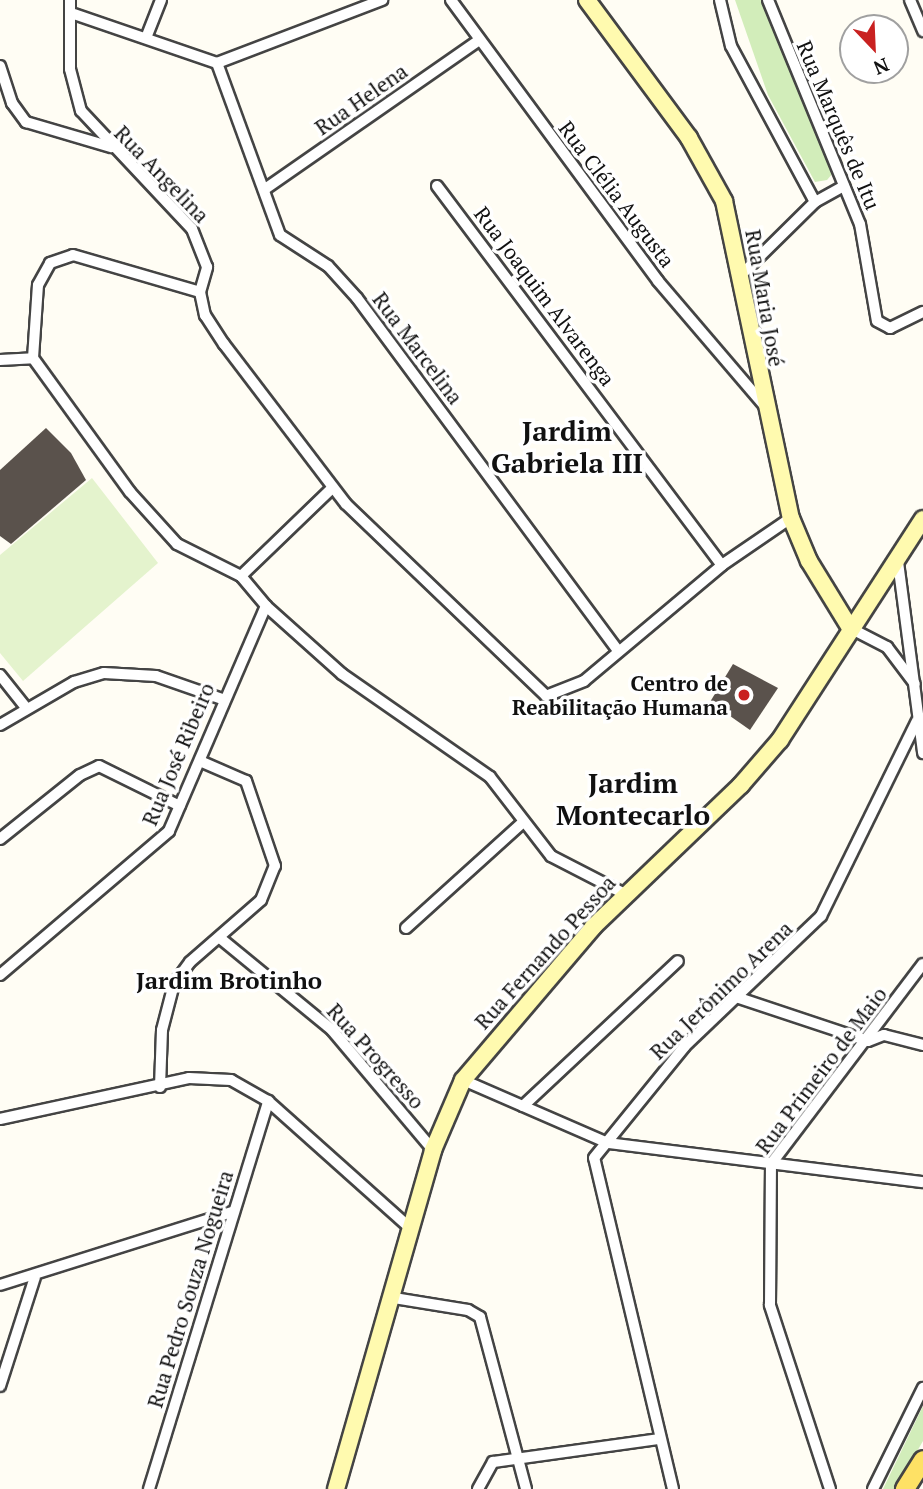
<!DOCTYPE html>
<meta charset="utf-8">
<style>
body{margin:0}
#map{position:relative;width:923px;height:1489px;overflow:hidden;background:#fffdf4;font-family:"PT Serif",serif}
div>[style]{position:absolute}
.green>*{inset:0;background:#d2edba}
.pitch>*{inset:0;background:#e4f3cd}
.building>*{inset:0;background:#5a524c}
.roads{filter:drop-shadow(2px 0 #444) drop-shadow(-2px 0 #444) drop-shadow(0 2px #444) drop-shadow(0 -2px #444)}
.street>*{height:10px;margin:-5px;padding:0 5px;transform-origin:5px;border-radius:5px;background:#fff}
.secondary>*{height:16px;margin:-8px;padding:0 8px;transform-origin:8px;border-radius:8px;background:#fffaaf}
.primary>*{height:18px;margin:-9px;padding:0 9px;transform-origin:9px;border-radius:9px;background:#fee165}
.dots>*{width:19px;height:19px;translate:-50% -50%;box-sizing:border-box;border:4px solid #fff;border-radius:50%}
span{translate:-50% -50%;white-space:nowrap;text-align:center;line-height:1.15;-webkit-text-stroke:7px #fff;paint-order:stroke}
.street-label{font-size:21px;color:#111}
.poi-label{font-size:21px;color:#111;font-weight:700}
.right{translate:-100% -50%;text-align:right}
.quarter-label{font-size:24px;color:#111;font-weight:700}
.district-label{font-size:28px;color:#111;font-weight:700}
.north{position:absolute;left:839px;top:14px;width:70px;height:70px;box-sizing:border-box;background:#fff;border:2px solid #a0a0a0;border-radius:50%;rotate:157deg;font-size:19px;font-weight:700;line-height:28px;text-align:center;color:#111}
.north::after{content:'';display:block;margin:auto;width:24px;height:32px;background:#c92120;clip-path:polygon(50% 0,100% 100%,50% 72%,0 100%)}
</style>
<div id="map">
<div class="green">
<i style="clip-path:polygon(735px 0,765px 0,833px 173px,827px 180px,815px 182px,768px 95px)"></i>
<i style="clip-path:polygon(923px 1406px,923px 1441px,895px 1489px,883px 1489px)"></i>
</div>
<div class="pitch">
<i style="clip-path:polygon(92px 478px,158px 563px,23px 681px,0 653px,0 555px)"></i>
</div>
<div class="building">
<i style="clip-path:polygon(46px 428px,71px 453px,86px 480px,11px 544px,0 536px,0 470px)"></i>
<i style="clip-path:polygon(733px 664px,778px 688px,750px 730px,710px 702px)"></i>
</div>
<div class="roads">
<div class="street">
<i style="left:451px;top:0;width:349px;rotate:53.6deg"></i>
<i style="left:658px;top:281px;width:162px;rotate:49.5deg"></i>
<i style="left:720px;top:0;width:47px;rotate:76.6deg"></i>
<i style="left:731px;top:46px;width:177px;rotate:61.7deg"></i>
<i style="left:768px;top:0;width:242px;rotate:67.7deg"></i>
<i style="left:860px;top:224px;width:98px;rotate:80.1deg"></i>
<i style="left:877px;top:321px;width:15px;rotate:28deg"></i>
<i style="left:890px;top:328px;width:37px;rotate:-26deg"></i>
<i style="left:910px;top:0;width:34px;rotate:67deg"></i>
<i style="left:74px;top:14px;width:151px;rotate:18.9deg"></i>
<i style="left:217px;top:63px;width:177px;rotate:-20.9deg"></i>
<i style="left:146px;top:38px;width:41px;rotate:-68.5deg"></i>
<i style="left:217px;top:63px;width:183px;rotate:69.9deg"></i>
<i style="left:280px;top:235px;width:57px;rotate:32.9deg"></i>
<i style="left:328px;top:266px;width:43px;rotate:47.8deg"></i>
<i style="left:357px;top:298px;width:438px;rotate:53.5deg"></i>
<i style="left:0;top:66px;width:39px;rotate:72deg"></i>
<i style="left:12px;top:103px;width:24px;rotate:54deg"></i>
<i style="left:26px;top:122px;width:89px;rotate:16.4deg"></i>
<i style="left:437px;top:186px;width:474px;rotate:53.1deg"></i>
<i style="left:265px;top:189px;width:261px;rotate:-34.8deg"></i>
<i style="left:742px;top:274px;width:103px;rotate:-44.6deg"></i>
<i style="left:815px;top:202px;width:33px;rotate:-29deg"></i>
<i style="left:200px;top:292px;width:24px;rotate:78deg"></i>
<i style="left:205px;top:315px;width:35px;rotate:57deg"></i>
<i style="left:224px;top:344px;width:201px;rotate:52.7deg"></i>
<i style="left:346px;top:504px;width:277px;rotate:43.8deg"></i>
<i style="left:546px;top:696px;width:41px;rotate:-21.5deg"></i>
<i style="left:584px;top:681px;width:180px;rotate:-40deg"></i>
<i style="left:722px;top:565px;width:83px;rotate:-34.3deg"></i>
<i style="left:33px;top:358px;width:73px;rotate:-86.1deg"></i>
<i style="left:38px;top:285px;width:25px;rotate:-61deg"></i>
<i style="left:50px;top:263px;width:24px;rotate:-19deg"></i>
<i style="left:73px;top:255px;width:132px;rotate:16.2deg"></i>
<i style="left:200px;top:292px;width:26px;rotate:-74deg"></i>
<i style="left:207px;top:267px;width:41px;rotate:-111.5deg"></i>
<i style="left:192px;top:229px;width:162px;rotate:-133.2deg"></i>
<i style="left:81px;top:111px;width:43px;rotate:-104.7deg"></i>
<i style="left:70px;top:69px;width:69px;rotate:-90deg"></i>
<i style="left:0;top:360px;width:33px;rotate:-3deg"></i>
<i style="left:33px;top:358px;width:165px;rotate:54.1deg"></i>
<i style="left:130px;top:492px;width:70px;rotate:47.9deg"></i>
<i style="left:177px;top:544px;width:72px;rotate:26.6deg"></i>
<i style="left:241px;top:576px;width:39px;rotate:50deg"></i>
<i style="left:266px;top:606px;width:102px;rotate:41.8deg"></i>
<i style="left:342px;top:674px;width:180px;rotate:34.8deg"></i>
<i style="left:490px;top:777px;width:100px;rotate:52.3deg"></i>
<i style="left:551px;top:856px;width:83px;rotate:27.2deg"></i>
<i style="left:898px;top:562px;width:193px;rotate:82.5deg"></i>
<i style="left:241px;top:576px;width:127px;rotate:-44deg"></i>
<i style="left:850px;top:628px;width:42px;rotate:27.2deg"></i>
<i style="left:887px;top:647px;width:46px;rotate:52.9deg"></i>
<i style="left:0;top:675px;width:43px;rotate:51.5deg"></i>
<i style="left:0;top:725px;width:86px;rotate:-30.2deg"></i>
<i style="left:74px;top:682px;width:31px;rotate:-17deg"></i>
<i style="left:104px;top:673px;width:52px;rotate:3.3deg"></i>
<i style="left:156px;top:676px;width:70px;rotate:19.2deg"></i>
<i style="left:0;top:839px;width:102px;rotate:-38.7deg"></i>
<i style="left:80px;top:775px;width:21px;rotate:-25deg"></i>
<i style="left:99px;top:766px;width:90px;rotate:26.3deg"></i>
<i style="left:406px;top:928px;width:155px;rotate:-42.1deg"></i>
<i style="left:220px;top:938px;width:145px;rotate:39.4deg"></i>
<i style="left:332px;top:1030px;width:157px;rotate:49.9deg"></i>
<i style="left:0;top:975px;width:222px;rotate:-40.4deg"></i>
<i style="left:169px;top:831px;width:245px;rotate:-66.7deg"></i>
<i style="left:736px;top:997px;width:139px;rotate:18.4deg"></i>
<i style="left:868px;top:1041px;width:17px;rotate:-21deg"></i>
<i style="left:884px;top:1035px;width:40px;rotate:14.4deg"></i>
<i style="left:463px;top:1080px;width:158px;rotate:23.5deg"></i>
<i style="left:608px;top:1143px;width:317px;rotate:7.1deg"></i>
<i style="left:160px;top:1087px;width:57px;rotate:-88deg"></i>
<i style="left:162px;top:1030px;width:48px;rotate:-75.4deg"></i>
<i style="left:174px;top:984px;width:27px;rotate:-54deg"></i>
<i style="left:190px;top:962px;width:94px;rotate:-41.1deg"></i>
<i style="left:261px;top:900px;width:37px;rotate:-68deg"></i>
<i style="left:275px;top:866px;width:90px;rotate:-108.8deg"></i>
<i style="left:246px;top:781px;width:50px;rotate:-156.5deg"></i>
<i style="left:523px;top:1106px;width:212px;rotate:-43.1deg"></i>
<i style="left:0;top:1119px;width:193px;rotate:-12.2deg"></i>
<i style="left:189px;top:1078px;width:42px;rotate:2.7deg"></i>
<i style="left:231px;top:1080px;width:43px;rotate:29.6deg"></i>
<i style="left:268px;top:1101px;width:192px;rotate:41.8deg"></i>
<i style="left:0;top:1285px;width:243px;rotate:-17.5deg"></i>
<i style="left:394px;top:1298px;width:75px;rotate:9.2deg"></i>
<i style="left:468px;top:1310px;width:14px;rotate:30deg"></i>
<i style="left:480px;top:1317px;width:178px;rotate:75deg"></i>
<i style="left:0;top:1386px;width:114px;rotate:-72.2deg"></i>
<i style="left:149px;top:1489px;width:406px;rotate:-72.9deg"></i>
<i style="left:478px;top:1489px;width:31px;rotate:-61deg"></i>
<i style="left:493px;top:1462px;width:167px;rotate:-7.9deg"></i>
<i style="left:673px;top:1489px;width:340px;rotate:-103.4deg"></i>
<i style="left:594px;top:1158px;width:144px;rotate:-50.9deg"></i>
<i style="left:685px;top:1046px;width:188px;rotate:-43.7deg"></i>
<i style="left:821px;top:916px;width:217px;rotate:-63.8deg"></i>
<i style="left:830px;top:1489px;width:194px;rotate:-108.1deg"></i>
<i style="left:770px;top:1305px;width:141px;rotate:-89.6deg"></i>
<i style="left:771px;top:1164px;width:251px;rotate:-52.8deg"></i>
<i style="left:873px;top:1489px;width:113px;rotate:-63.7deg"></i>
</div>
<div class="secondary">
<i style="left:587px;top:0;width:172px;rotate:53.5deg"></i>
<i style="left:689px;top:138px;width:72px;rotate:60.9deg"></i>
<i style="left:724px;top:201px;width:324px;rotate:78.1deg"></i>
<i style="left:791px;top:518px;width:47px;rotate:67.3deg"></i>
<i style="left:809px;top:561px;width:79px;rotate:58.5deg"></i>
<i style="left:336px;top:1489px;width:353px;rotate:-74deg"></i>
<i style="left:433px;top:1150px;width:76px;rotate:-66.8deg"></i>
<i style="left:463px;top:1080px;width:201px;rotate:-49.6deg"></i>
<i style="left:593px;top:927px;width:205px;rotate:-43.8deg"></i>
<i style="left:741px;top:785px;width:60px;rotate:-49.1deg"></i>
<i style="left:780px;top:740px;width:263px;rotate:-57.1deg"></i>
</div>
<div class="primary">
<i style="left:905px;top:1489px;width:34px;rotate:-58deg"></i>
</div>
</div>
<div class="dots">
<i style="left:744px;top:695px;background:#c92120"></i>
</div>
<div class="street-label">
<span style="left:361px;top:99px;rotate:-35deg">Rua Helena</span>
<span style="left:839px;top:125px;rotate:67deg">Rua Marquês de Itu</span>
<span style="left:162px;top:174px;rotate:46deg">Rua Angelina</span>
<span style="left:617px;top:194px;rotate:53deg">Rua Clélia Augusta</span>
<span style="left:545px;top:296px;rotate:53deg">Rua Joaquim Alvarenga</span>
<span style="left:765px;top:298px;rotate:80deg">Rua Maria José</span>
<span style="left:418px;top:348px;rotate:53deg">Rua Marcelina</span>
<span style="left:178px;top:754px;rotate:-67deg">Rua José Ribeiro</span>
<span style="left:545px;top:952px;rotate:-48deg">Rua Fernando Pessoa</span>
<span style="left:721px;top:990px;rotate:-44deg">Rua Jerônimo Arena</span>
<span style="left:376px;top:1056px;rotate:48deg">Rua Progresso</span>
<span style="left:821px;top:1070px;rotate:-53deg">Rua Primeiro de Maio</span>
<span style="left:190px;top:1289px;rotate:-73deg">Rua Pedro Souza Nogueira</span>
</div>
<div class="poi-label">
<span class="right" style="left:728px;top:695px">Centro de<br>Reabilitação Humana</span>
</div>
<div class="quarter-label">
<span style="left:229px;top:981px">Jardim Brotinho</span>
</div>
<div class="district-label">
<span style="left:567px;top:447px">Jardim<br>Gabriela III</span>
<span style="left:633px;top:799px">Jardim<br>Montecarlo</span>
</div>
<div class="north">N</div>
</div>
